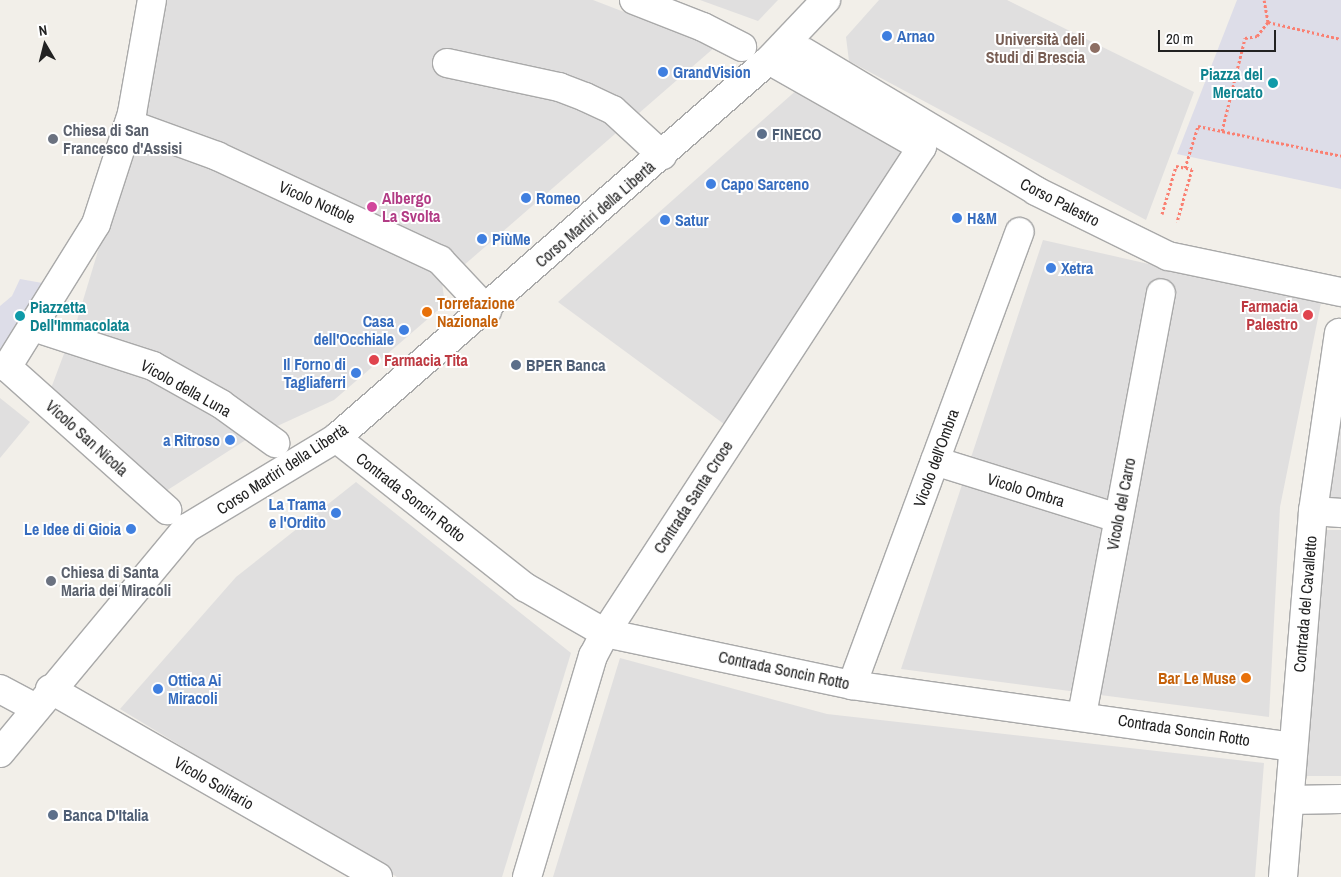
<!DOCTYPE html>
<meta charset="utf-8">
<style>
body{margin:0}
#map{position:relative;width:1341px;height:877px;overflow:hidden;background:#f2efe9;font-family:"Archivo Narrow",sans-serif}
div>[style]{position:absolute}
.residential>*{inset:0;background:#e0dfdf}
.plaza>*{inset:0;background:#dddde8}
.path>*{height:3px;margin-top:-1.5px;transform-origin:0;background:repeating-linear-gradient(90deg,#fa8072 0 2.5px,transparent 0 5px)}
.roads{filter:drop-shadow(1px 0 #a9a9a9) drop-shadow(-1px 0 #a9a9a9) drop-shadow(0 1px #a9a9a9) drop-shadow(0 -1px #a9a9a9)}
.minor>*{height:28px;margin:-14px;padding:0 14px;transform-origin:14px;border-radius:14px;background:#fff}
.dots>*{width:14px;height:14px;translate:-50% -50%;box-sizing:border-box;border:2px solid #fff;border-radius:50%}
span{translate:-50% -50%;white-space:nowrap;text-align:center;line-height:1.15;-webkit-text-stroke:4px #fff;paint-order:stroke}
.shop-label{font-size:16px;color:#366cbe;font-weight:700}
.left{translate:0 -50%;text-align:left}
.right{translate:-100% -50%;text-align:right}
.education-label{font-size:16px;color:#785e54;font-weight:700}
.culture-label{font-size:16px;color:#0d838f;font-weight:700}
.worship-label{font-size:16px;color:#5b616d;font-weight:700}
.service-label{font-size:16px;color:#4e5e75;font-weight:700}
.hotel-label{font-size:16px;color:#b23c85;font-weight:700}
.street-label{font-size:16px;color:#222}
.food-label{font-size:16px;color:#c56008;font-weight:700}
.health-label{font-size:16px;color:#be3a42;font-weight:700}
.north{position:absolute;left:20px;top:20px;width:50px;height:50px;-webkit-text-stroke:4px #fff;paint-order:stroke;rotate:352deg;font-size:14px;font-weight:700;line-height:20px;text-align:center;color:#222}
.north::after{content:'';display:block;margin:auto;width:18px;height:22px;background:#222;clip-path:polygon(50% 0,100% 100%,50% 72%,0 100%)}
.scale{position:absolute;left:1158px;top:30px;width:118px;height:22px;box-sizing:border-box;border:2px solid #222;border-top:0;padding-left:6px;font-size:15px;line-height:18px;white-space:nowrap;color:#222;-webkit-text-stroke:4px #fff;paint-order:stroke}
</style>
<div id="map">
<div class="residential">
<i style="clip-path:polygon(158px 0,593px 0,715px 47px,463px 266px,138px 120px)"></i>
<i style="clip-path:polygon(700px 0,778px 0,758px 21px)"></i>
<i style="clip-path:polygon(879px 0,1007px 0,1194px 92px,1146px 220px,849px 61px,846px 37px)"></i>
<i style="clip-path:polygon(799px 88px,904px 150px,724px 424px,558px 302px)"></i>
<i style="clip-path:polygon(134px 132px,440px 269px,445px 304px,334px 400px,273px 428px,75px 327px)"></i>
<i style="clip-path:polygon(1043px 240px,1321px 303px,1280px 507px,1269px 717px,901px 669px)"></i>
<i style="clip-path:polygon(65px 351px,147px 373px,252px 436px,166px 491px,103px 431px,50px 391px)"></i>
<i style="clip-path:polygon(0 398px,30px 422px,0 458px)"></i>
<i style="clip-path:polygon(1341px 411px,1341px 503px,1327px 502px)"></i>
<i style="clip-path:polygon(356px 482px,571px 653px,502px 877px,397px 877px,120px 709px,236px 577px)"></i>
<i style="clip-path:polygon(1324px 530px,1341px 530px,1341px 776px,1306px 776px)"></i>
<i style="clip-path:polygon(620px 658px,827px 714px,1264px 763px,1255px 877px,553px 877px)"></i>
</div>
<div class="plaza">
<i style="clip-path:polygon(1237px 0,1341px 0,1341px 189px,1177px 154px)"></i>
<i style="clip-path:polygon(20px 279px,59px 286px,0 366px,0 306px,12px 296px)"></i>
</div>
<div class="path">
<i style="left:1268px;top:22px;width:75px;rotate:13.1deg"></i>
<i style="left:1222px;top:131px;width:96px;rotate:-76.1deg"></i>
<i style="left:1245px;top:38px;width:12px;rotate:-9deg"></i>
<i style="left:1257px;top:36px;width:18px;rotate:-52deg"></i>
<i style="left:1268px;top:22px;width:22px;rotate:-100deg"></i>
<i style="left:1185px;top:168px;width:44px;rotate:-72.8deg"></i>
<i style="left:1198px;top:126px;width:146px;rotate:11.8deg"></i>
<i style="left:1162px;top:214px;width:50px;rotate:-73.7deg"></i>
<i style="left:1176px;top:166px;width:16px;rotate:11deg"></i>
<i style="left:1192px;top:169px;width:55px;rotate:105.8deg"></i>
</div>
<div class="roads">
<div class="minor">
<i style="left:634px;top:0;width:74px;rotate:21.4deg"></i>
<i style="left:703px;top:27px;width:44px;rotate:27.1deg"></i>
<i style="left:804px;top:52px;width:270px;rotate:30.9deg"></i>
<i style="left:1036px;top:191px;width:147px;rotate:26.2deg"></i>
<i style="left:1168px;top:256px;width:177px;rotate:11.8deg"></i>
<i style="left:447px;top:63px;width:115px;rotate:12.1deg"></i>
<i style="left:559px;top:87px;width:28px;rotate:21deg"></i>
<i style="left:585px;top:97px;width:31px;rotate:25deg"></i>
<i style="left:613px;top:110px;width:67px;rotate:42.6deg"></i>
<i style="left:129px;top:124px;width:94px;rotate:20deg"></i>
<i style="left:217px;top:156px;width:246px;rotate:25deg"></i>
<i style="left:440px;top:260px;width:69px;rotate:46.8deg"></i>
<i style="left:33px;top:327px;width:126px;rotate:18deg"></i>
<i style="left:153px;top:366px;width:78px;rotate:29.2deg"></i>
<i style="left:221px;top:404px;width:67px;rotate:35.8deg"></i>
<i style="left:0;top:366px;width:7px;rotate:8deg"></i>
<i style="left:7px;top:367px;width:168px;rotate:-58.1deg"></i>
<i style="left:96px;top:224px;width:117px;rotate:-72deg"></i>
<i style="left:132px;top:113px;width:115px;rotate:-80deg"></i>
<i style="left:7px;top:367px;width:215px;rotate:41.8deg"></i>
<i style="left:336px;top:438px;width:241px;rotate:38.3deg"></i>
<i style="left:525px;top:587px;width:92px;rotate:29.9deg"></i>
<i style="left:605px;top:633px;width:252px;rotate:11.9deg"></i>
<i style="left:852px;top:685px;width:445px;rotate:8deg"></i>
<i style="left:935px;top:461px;width:192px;rotate:17.3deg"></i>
<i style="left:1313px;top:511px;width:28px;rotate:4deg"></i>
<i style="left:852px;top:685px;width:483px;rotate:-69.7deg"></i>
<i style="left:0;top:689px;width:40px;rotate:28deg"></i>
<i style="left:50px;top:689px;width:378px;rotate:29.8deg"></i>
<i style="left:1082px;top:715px;width:429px;rotate:-79.4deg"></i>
<i style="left:0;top:753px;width:293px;rotate:-50.3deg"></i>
<i style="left:187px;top:528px;width:174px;rotate:-31.1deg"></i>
<i style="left:336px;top:438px;width:575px;rotate:-41.12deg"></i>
<i style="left:769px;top:60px;width:83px;rotate:-46.5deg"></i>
<i style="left:1290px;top:800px;width:51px;rotate:-1.1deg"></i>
<i style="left:527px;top:877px;width:231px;rotate:-73.4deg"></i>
<i style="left:593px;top:656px;width:26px;rotate:-62deg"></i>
<i style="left:605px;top:633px;width:580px;rotate:-56.89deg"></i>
<i style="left:922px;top:147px;width:176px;rotate:-150.4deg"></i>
<i style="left:1283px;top:877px;width:367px;rotate:-85.3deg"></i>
<i style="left:1313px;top:511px;width:180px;rotate:-81.7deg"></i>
</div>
</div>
<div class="dots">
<i style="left:887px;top:36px;background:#3f7fe0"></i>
<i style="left:1095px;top:48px;background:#8d6e63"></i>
<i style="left:663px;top:72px;background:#3f7fe0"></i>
<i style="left:1273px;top:83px;background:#0f9aa8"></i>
<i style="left:762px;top:134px;background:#5c6f8a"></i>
<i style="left:53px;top:139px;background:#6b7280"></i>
<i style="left:711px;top:184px;background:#3f7fe0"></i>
<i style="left:526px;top:198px;background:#3f7fe0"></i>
<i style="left:372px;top:207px;background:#d1479c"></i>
<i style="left:957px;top:218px;background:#3f7fe0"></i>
<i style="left:665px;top:220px;background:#3f7fe0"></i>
<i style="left:482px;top:239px;background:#3f7fe0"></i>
<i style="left:1051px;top:268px;background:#3f7fe0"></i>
<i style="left:427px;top:312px;background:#e8710a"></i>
<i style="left:1308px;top:315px;background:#e0444e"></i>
<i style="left:20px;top:316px;background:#0f9aa8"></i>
<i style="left:404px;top:330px;background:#3f7fe0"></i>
<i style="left:374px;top:360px;background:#e0444e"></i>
<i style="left:516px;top:365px;background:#5c6f8a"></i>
<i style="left:356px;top:373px;background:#3f7fe0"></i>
<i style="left:230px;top:440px;background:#3f7fe0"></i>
<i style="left:336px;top:513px;background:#3f7fe0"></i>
<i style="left:131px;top:529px;background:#3f7fe0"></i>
<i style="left:51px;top:581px;background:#6b7280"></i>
<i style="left:1246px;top:678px;background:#e8710a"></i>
<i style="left:158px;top:689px;background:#3f7fe0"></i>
<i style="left:53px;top:815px;background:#5c6f8a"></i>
</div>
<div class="shop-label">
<span class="left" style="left:897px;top:36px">Arnao</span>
<span class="left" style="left:673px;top:72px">GrandVision</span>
<span class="left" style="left:721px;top:184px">Capo Sarceno</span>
<span class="left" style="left:536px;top:198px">Romeo</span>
<span class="left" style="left:967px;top:218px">H&amp;M</span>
<span class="left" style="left:675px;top:220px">Satur</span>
<span class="left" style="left:492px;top:239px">PiùMe</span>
<span class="left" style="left:1061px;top:268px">Xetra</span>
<span class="right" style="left:394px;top:330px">Casa<br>dell'Occhiale</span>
<span class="right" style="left:346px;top:373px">Il Forno di<br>Tagliaferri</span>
<span class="right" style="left:220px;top:440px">a Ritroso</span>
<span class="right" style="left:326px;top:513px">La Trama<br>e l'Ordito</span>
<span class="right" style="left:121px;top:529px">Le Idee di Gioia</span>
<span class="left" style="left:168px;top:689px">Ottica Ai<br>Miracoli</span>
</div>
<div class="education-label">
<span class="right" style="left:1085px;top:48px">Università deli<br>Studi di Brescia</span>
</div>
<div class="culture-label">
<span class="right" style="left:1263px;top:83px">Piazza del<br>Mercato</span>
<span class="left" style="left:30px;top:316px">Piazzetta<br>Dell'Immacolata</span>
</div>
<div class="worship-label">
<span class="left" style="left:63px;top:139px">Chiesa di San<br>Francesco d'Assisi</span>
<span class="left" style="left:61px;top:581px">Chiesa di Santa<br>Maria dei Miracoli</span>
</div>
<div class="service-label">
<span class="left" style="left:772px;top:134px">FINECO</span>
<span class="left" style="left:526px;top:365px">BPER Banca</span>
<span class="left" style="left:63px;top:815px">Banca D'Italia</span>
</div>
<div class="hotel-label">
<span class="left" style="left:382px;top:207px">Albergo<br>La Svolta</span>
</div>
<div class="street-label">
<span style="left:317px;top:202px;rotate:24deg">Vicolo Nottole</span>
<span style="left:1060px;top:202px;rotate:27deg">Corso Palestro</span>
<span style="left:595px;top:214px;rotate:-41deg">Corso Martiri della Libertà</span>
<span style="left:186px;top:388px;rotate:29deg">Vicolo della Luna</span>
<span style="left:87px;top:438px;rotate:42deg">Vicolo San Nicola</span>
<span style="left:936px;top:458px;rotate:-70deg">Vicolo dell'Ombra</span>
<span style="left:282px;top:469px;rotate:-33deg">Corso Martiri della Libertà</span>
<span style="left:1026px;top:490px;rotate:17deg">Vicolo Ombra</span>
<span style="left:411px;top:497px;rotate:38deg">Contrada Soncin Rotto</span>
<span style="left:693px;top:497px;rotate:-57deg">Contrada Santa Croce</span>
<span style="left:1121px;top:504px;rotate:-79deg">Vicolo del Carro</span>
<span style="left:1305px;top:604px;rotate:-85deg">Contrada del Cavalletto</span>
<span style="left:784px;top:670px;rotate:12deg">Contrada Soncin Rotto</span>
<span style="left:1184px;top:730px;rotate:9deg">Contrada Soncin Rotto</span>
<span style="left:214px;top:783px;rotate:30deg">Vicolo Solitario</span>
</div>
<div class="food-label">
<span class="left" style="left:437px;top:312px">Torrefazione<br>Nazionale</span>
<span class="right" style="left:1236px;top:678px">Bar Le Muse</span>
</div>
<div class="health-label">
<span class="right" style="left:1298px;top:315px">Farmacia<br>Palestro</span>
<span class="left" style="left:384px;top:360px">Farmacia Tita</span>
</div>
<div class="north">N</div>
<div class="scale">20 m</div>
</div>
